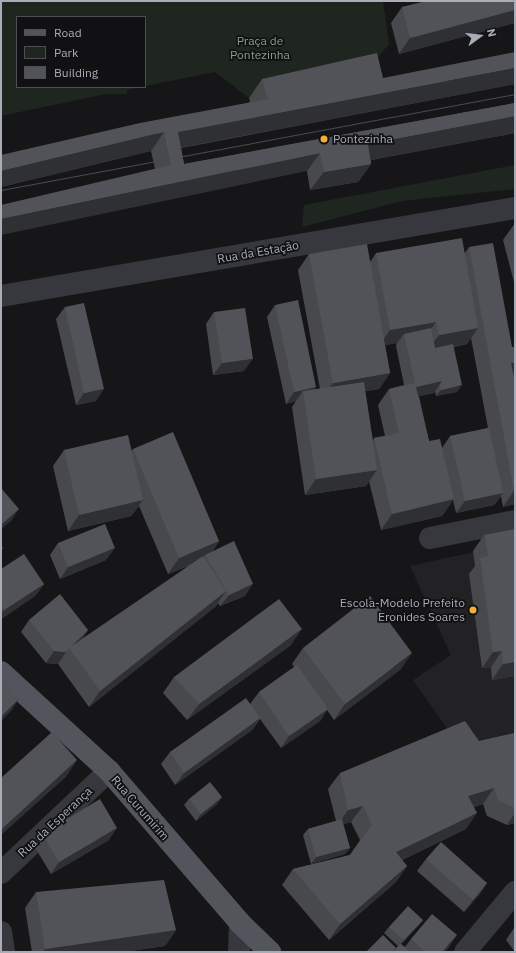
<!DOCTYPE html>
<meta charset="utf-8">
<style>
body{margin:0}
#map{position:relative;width:516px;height:953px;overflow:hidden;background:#161618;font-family:"IBM Plex Sans",sans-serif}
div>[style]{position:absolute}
.built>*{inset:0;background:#222225}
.green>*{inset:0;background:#1e261f}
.street>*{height:22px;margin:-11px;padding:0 11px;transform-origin:11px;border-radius:11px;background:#37383d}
.primary>*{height:22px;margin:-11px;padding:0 11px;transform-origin:11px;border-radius:11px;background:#53555c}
.tram>*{height:1px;margin:-0.5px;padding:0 0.5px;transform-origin:0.5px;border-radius:0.5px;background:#4a4c52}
.wall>*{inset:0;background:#47494d}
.shaded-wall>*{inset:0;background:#2f3033}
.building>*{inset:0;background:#525359}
.dots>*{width:11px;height:11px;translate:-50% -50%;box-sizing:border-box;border:2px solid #111113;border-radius:50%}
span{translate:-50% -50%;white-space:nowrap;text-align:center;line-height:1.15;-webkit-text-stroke:3.5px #111113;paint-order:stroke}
.park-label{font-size:12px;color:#7fa381}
.poi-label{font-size:12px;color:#a8adb8}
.left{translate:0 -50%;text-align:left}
.right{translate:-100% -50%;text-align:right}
.street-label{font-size:12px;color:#a8adb8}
.frame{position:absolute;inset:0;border:2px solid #a8adb8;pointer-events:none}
.legend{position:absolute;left:16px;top:16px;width:130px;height:72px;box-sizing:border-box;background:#111113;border:1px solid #4d4f55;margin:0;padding:5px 7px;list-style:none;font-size:12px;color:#a8adb8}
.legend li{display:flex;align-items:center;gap:8px;height:20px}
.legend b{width:20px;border:1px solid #4d4f55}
.north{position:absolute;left:460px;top:16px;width:40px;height:40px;-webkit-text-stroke:3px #111113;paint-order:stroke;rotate:75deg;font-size:11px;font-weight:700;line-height:16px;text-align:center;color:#a8adb8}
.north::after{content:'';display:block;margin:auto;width:14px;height:18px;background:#a8adb8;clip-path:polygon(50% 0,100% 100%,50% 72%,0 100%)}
</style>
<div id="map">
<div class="built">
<i style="clip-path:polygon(515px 543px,515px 746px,467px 757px,413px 680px,451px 655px,410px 566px)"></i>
</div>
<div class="green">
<i style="clip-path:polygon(1px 1px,383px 1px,389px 44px,367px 71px,249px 98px,215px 72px,145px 86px,145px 17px,17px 17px,17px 87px,140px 87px,127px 90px,127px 94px,106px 94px,1px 116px)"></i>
<i style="clip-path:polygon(515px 165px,515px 189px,402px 201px,302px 227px,304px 205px)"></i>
</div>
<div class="street">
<i style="left:1px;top:296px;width:521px;rotate:-9.72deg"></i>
<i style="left:430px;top:538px;width:87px;rotate:-11.3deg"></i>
<i style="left:1px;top:873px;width:149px;rotate:-43.4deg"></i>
<i style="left:1px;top:932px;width:20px;rotate:81deg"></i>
<i style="left:239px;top:952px;width:29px;rotate:-88deg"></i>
<i style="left:465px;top:952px;width:78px;rotate:-50.2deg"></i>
</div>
<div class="primary">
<i style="left:1px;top:672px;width:147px;rotate:42.5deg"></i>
<i style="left:109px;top:771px;width:201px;rotate:49.2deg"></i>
<i style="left:240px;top:923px;width:42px;rotate:44deg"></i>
</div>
<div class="tram">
<i style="left:1px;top:190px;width:523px;rotate:-10.58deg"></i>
</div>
<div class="wall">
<i style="clip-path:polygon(515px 1px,515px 23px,399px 54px,391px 23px,402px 7px)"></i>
<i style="clip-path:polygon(383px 78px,515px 84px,181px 148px,184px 164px,515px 103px,515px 133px,371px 160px,371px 164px,358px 182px,310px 190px,307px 171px,155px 169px,151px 151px,1px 187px,250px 102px,249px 98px,262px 79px)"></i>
<i style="clip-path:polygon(515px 223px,515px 286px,503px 240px)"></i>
<i style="clip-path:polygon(evenodd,469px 247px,512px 347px,515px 347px,515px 377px,514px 377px,515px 382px,515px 504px,503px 507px,501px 496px,494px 505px,456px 513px,453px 500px,442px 516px,381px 530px,369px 481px,366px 486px,305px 495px,292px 407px,296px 401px,286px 404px,267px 317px,275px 305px,315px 389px,320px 389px,298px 270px,309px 254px,370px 262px,376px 253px,465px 253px,469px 247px,471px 338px,488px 428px,450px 436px,442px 448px,429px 441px,419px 396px,434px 393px,435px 391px,436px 396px,457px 392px,454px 347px,467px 344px,471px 338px,469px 247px,397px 343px,396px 346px,404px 385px,389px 389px,378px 405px,385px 436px,374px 438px,373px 441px,365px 391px,379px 389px,390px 373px,385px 345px,397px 343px)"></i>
<i style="clip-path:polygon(65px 307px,96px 401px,76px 405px,56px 319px)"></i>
<i style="clip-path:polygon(214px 312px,244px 371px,213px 375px,206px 324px)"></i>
<i style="clip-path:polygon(133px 449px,219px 541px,212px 552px,245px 596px,220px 606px,218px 603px,215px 607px,89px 707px,58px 664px,46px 663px,21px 632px,29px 620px,88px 630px,82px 639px,191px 565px,168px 574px,139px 506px,131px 516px,68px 531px,53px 466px,64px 450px,131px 451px)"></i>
<i style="clip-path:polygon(484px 535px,515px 676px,492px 680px,491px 667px,482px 668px,469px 574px,475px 566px,473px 551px)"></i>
<i style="clip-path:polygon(58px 543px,106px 560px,60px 579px,50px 555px)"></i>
<i style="clip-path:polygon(1px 569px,44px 584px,35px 596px,1px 619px)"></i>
<i style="clip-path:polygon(291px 645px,187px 720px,163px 693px,174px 677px)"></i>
<i style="clip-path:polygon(303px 648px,401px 669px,334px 720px,327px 710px,320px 721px,281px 748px,260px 719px,252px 730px,175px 785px,161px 764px,170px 752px,250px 704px,259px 692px,294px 667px,292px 664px)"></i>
<i style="clip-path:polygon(515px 733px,515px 823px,507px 825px,487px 816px,483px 804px,474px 807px,466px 829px,402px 860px,407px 866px,396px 882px,329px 940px,282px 885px,293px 869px,350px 855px,360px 840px,351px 822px,343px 824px,350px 848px,345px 854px,311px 864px,303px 835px,308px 829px,336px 821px,328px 789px,340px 773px)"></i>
<i style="clip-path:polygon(222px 797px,217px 804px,196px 821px,184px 805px,189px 799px)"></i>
<i style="clip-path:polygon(42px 834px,109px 840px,51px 874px,34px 846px)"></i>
<i style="clip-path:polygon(426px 859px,487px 883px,479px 895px,464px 912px,417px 871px)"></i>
<i style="clip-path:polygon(36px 892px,176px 930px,165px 946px,123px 952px,32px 952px,25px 908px)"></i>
<i style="clip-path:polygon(423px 920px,418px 926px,401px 944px,405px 947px,411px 939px,449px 947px,444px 952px,366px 952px,394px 950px,398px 946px,384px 933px,389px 927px)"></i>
<i style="clip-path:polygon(514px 928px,515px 928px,515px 952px,506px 940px)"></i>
</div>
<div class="shaded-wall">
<i style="clip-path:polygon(515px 10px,515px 23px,399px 54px,410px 38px)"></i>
<i style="clip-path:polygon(515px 68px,515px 84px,168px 150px,178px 132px)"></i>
<i style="clip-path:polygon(515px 116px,515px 133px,355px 163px,368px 144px)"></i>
<i style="clip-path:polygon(164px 132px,151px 151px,1px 187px,1px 171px)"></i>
<i style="clip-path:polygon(320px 153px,307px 171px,1px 235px,1px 219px)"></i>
<i style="clip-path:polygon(371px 164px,358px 182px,310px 190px,324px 172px)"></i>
<i style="clip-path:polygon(436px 322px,425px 338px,404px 334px,397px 343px,379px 346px,390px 330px)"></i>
<i style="clip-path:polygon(478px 328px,467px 344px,427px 351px,439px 335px)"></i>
<i style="clip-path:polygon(253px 359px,244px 371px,213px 375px,222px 363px)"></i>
<i style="clip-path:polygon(511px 363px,515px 363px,515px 377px,500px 379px)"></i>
<i style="clip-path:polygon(390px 373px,379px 389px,321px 399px,333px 383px)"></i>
<i style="clip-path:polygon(442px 381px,434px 393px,407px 399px,416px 387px)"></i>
<i style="clip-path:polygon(462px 385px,457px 392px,436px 396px,441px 390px)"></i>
<i style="clip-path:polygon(316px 387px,308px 399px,303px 391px,296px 401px,286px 404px,294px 392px)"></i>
<i style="clip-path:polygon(104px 389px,96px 401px,76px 405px,84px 393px)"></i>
<i style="clip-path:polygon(377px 470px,366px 486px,305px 495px,316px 479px)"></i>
<i style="clip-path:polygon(515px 490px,515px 504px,503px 507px,514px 491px)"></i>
<i style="clip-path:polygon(503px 493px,494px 505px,456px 513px,465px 501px)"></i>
<i style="clip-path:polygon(454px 499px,442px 516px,381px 530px,392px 514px)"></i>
<i style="clip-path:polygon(143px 500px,131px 516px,68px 531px,79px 515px)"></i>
<i style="clip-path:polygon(19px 509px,11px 521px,1px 529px,1px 525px)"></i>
<i style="clip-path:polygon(219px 541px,208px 557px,205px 555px,201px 560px,168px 574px,179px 558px)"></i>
<i style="clip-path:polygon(115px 548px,106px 560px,60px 579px,68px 567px)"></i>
<i style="clip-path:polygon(44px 584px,35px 596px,1px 619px,1px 614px,4px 610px)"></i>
<i style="clip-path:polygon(253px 584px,245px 596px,220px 606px,229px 595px)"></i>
<i style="clip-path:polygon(226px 591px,215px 607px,89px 707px,100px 691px)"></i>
<i style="clip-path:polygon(302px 629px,291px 645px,187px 720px,199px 704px)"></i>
<i style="clip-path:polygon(88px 630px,80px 641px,69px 648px)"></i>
<i style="clip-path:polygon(54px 651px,66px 652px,58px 664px,46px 663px)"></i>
<i style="clip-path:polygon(502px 651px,491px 667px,482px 668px,493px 652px)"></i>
<i style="clip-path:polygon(412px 653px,401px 669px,334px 720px,345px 704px)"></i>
<i style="clip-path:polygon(515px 662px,515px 676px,492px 680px,503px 664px)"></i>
<i style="clip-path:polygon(19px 699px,11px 711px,1px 721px,1px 717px)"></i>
<i style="clip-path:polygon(328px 709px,320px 721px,281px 748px,289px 736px)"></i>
<i style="clip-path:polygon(260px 718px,252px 730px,175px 785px,184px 773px)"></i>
<i style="clip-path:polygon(77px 760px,66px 777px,1px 835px,1px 830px)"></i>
<i style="clip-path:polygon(494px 788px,483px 804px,457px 812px,468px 796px)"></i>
<i style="clip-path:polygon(222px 797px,217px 804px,196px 821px,201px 814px)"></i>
<i style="clip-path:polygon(363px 806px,351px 822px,337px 826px,348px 810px)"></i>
<i style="clip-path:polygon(477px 813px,466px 829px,384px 868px,396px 852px)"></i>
<i style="clip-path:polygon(515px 813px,515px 823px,507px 825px)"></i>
<i style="clip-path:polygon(117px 828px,109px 840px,51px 874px,59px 862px)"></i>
<i style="clip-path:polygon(350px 848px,345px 854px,311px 864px,316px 857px)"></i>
<i style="clip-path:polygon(407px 866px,396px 882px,329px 940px,340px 924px)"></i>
<i style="clip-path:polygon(487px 883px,479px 895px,464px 912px,473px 900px)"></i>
<i style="clip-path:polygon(423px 920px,418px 926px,399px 947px,404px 940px)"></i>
<i style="clip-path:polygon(176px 930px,165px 946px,123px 952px,43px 952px,45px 949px)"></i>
<i style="clip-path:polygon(457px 935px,449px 947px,444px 952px,442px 952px)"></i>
</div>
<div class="building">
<i style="clip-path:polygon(426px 1px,515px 1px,515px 10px,410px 38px,402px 7px)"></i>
<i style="clip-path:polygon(515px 52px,515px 68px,178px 132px,184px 164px,515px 103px,515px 116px,368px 144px,371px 164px,324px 172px,320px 153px,1px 219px,1px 205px,171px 165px,164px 132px,1px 171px,1px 155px,140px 123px,268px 99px,262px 79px,377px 53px,383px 78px)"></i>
<i style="clip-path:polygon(462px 238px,478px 328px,439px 335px,436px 322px,390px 330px,376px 253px)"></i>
<i style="clip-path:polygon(493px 243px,512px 347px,515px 347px,515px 363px,511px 363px,515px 382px,515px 490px,514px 491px,469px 247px)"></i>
<i style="clip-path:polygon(367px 244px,390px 373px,333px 383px,309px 254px)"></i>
<i style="clip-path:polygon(298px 300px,316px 387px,294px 392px,275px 305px)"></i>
<i style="clip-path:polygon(84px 303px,104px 389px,84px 393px,65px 307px)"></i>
<i style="clip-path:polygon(245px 308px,253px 359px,222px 363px,214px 312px)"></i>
<i style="clip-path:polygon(431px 328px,442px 381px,416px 387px,415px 383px,404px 334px)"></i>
<i style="clip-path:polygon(453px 344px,462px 385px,441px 390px,440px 385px,442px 381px,435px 348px)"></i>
<i style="clip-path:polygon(364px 382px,377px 470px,316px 479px,303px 391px)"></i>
<i style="clip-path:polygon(415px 383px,429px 441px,440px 439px,454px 499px,392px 514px,374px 438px,399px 433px,389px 389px)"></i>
<i style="clip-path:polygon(489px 428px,503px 493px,465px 501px,450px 436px)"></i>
<i style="clip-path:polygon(173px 432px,219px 541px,179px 558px,133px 449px)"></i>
<i style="clip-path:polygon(128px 435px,143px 500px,79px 515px,64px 450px)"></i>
<i style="clip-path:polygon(1px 488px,19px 509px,1px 525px)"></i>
<i style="clip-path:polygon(105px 524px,115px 548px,68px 567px,58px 543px)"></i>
<i style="clip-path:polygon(515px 529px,515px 662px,503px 664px,502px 651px,493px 652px,480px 558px,488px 556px,484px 535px)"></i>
<i style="clip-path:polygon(234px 541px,253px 584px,229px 595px,205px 555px)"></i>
<i style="clip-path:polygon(1px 545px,3px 548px,1px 550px)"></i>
<i style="clip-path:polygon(24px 554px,44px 584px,4px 610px,1px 605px,1px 569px)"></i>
<i style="clip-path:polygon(203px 556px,226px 591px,100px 691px,69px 648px)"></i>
<i style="clip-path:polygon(60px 594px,88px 630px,73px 645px,69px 648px,66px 652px,54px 651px,29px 620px)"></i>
<i style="clip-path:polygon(370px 596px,412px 653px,345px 704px,303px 648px)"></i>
<i style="clip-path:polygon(279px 599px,302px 629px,199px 704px,174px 677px)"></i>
<i style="clip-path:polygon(297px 665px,328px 709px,289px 736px,259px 692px)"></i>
<i style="clip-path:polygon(1px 675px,19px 699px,1px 717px)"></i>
<i style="clip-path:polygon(246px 698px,260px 718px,184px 773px,170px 752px)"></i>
<i style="clip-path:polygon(465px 721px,479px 741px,515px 733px,515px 808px,498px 800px,494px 788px,468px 796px,477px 813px,396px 852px,407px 866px,340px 924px,293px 869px,350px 855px,372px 825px,363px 806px,348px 810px,340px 773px)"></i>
<i style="clip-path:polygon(52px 732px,77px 760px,1px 830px,1px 778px)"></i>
<i style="clip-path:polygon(210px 782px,222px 797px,201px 814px,189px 799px)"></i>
<i style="clip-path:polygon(100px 799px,117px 828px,59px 862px,42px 834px)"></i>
<i style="clip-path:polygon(342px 819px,350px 848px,316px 857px,308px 829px)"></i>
<i style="clip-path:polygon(441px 842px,487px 883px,473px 900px,426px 859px)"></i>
<i style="clip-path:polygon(164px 880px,176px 930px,45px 949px,36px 892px)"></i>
<i style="clip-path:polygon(408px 906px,423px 920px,404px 940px,389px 927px)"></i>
<i style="clip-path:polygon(432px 914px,457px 935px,442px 952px,426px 952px,411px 939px)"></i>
<i style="clip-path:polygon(383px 935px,396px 948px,391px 952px,366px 952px)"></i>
<i style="clip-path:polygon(401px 944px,410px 952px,392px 952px)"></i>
</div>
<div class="dots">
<i style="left:324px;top:139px;background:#f2b134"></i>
<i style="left:473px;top:610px;background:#f2b134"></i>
</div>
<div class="park-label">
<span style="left:260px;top:48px">Praça de<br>Pontezinha</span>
</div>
<div class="poi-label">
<span class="left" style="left:333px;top:139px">Pontezinha</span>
<span class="right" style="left:465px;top:610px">Escola-Modelo Prefeito<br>Eronides Soares</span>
</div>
<div class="street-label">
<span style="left:258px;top:252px;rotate:-10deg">Rua da Estação</span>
<span style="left:140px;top:808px;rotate:49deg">Rua Curumirim</span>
<span style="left:55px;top:822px;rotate:-43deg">Rua da Esperança</span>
</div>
<div class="frame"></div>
<ul class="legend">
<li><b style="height:5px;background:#53555c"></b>Road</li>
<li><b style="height:11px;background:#1e261f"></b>Park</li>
<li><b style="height:11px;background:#525359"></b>Building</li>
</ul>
<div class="north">N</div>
</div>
